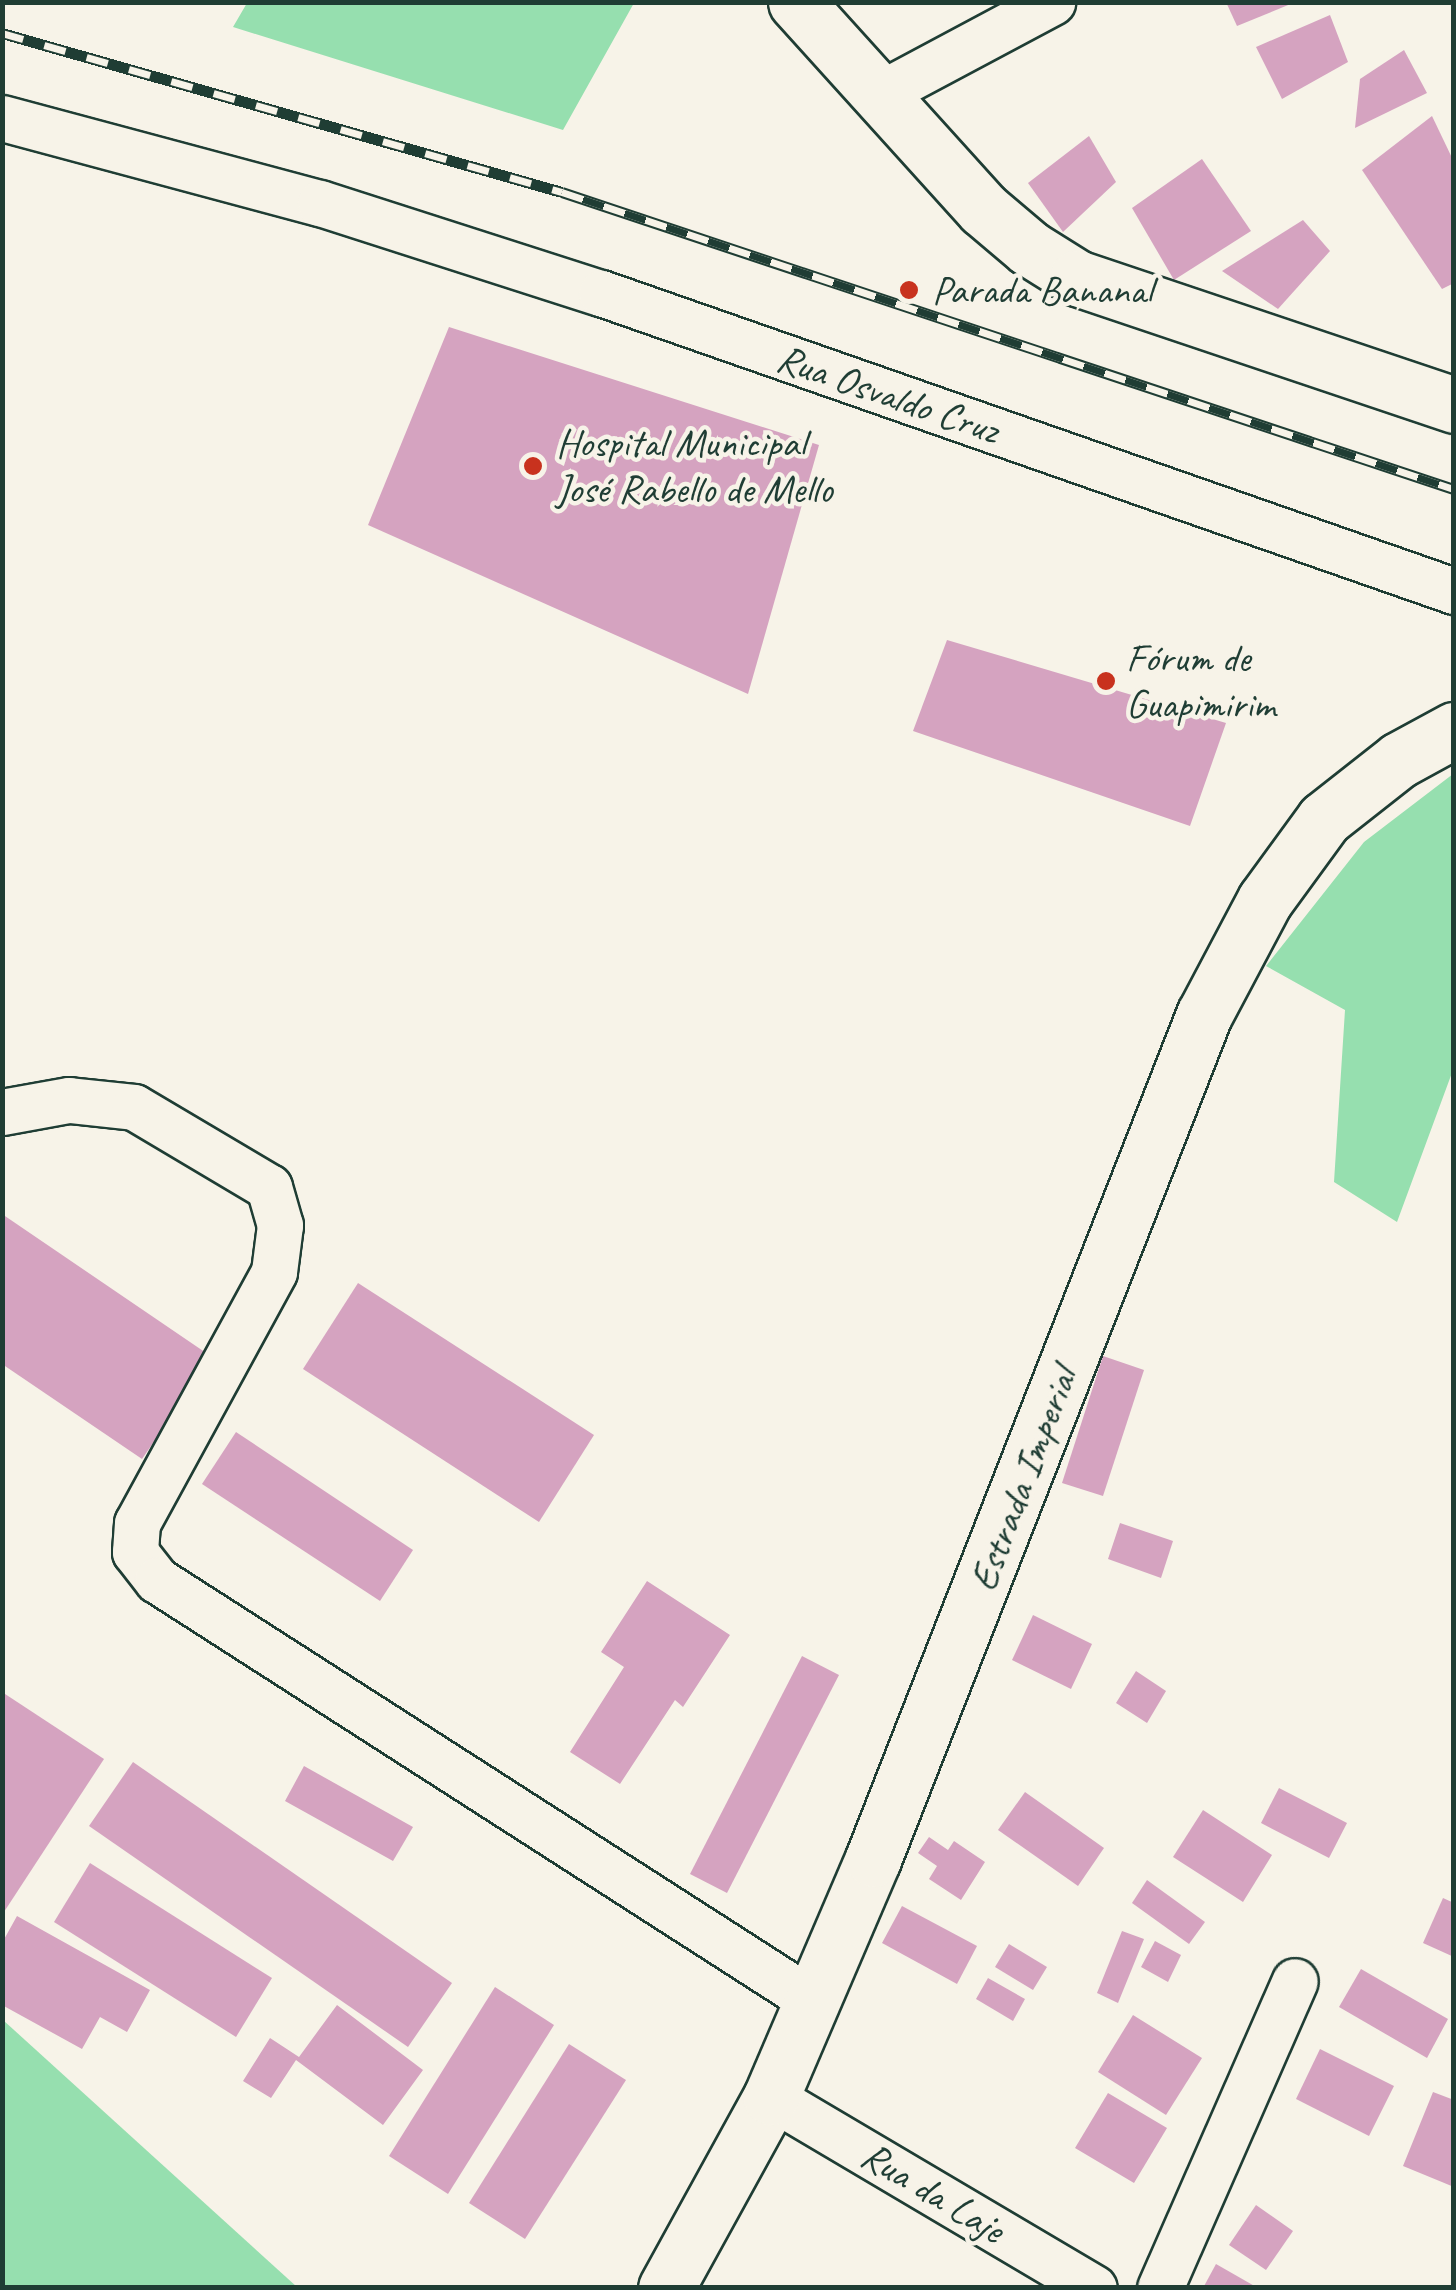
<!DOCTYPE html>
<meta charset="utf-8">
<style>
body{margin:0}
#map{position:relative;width:1456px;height:2290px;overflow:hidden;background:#f7f3e8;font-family:Caveat,sans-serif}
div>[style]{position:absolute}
.green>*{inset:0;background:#96dfaf}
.building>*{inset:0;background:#d5a3c0}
.roads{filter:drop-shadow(2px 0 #1f3d34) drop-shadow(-2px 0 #1f3d34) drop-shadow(0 2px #1f3d34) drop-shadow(0 -2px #1f3d34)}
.street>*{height:45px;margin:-22.5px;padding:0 22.5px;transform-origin:22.5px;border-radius:22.5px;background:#f7f3e8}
.secondary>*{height:55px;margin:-27.5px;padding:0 27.5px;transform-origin:27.5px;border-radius:27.5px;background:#f7f3e8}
.rail>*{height:11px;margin-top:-5.5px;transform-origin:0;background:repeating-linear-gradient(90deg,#f7f3e8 0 22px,#1f3d34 0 44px);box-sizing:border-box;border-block:2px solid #1f3d34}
.dots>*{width:28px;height:28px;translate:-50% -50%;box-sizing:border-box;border:5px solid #f7f3e8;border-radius:50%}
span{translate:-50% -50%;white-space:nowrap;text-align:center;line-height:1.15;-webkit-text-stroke:9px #f7f3e8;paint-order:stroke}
.poi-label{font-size:40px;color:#1f3d34}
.left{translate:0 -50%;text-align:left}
.street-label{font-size:40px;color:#1f3d34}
.frame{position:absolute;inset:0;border:5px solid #1f3d34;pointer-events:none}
</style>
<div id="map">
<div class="green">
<i style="clip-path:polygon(247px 3px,247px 2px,634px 3px,563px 130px,233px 27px)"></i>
<i style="clip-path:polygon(1453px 774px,1453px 1070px,1397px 1222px,1334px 1182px,1345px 1010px,1266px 966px,1364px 842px)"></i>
<i style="clip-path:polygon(3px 2020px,297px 2287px,3px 2287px)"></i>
</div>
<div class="building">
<i style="clip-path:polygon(1226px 2px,1293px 2px,1293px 3px,1237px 26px)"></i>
<i style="clip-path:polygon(1330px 15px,1348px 62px,1282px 99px,1256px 47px)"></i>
<i style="clip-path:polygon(1404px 50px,1427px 93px,1355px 128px,1360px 79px)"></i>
<i style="clip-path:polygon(1432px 116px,1454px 162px,1454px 283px,1442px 289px,1362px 170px)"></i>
<i style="clip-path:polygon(1089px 136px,1116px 182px,1063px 232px,1028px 183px)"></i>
<i style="clip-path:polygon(1202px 159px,1251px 231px,1174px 280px,1132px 208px)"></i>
<i style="clip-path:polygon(1303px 220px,1330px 251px,1278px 309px,1222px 271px)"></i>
<i style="clip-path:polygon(449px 327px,819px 445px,748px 694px,368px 525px)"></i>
<i style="clip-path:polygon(947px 640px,1226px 723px,1190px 826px,913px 731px)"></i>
<i style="clip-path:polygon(2px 1214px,212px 1357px,142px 1459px,2px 1364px)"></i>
<i style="clip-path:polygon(358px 1283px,594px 1435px,539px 1522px,303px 1369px)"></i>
<i style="clip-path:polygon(1103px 1356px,1144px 1370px,1103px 1496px,1062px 1483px)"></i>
<i style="clip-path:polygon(236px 1432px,413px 1550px,380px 1601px,202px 1484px)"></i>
<i style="clip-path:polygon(1120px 1523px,1173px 1541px,1161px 1578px,1108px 1559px)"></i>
<i style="clip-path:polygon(647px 1581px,730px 1635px,683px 1707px,675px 1700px,620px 1784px,570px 1752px,624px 1667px,601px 1652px)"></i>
<i style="clip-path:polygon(1033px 1615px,1092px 1644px,1071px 1689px,1012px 1660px)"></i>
<i style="clip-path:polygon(802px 1656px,839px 1675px,727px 1893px,690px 1874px)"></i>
<i style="clip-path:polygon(1136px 1671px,1166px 1691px,1147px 1723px,1116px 1703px)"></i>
<i style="clip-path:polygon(2px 1692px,104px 1759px,2px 1915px)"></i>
<i style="clip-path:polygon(133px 1762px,452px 1983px,408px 2047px,89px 1826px)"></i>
<i style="clip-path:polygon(304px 1766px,413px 1827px,393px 1861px,285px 1801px)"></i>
<i style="clip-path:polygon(1279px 1788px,1347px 1823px,1329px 1858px,1261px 1823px)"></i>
<i style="clip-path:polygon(1025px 1792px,1104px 1848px,1078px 1886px,998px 1830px)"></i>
<i style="clip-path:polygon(1203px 1810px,1272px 1855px,1243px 1902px,1173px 1857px)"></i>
<i style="clip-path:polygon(929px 1837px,948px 1850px,954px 1841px,985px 1862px,961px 1900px,929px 1879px,937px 1866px,918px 1853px)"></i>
<i style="clip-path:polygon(90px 1863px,272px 1978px,236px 2037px,54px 1922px)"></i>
<i style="clip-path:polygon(1147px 1880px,1205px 1922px,1189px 1944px,1132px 1903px)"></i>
<i style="clip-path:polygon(1443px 1898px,1454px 1903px,1454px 1957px,1423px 1943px)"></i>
<i style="clip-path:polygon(902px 1906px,977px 1946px,957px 1984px,882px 1943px)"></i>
<i style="clip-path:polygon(17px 1916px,150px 1990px,127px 2032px,100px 2017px,82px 2049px,2px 2005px,2px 1943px)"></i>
<i style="clip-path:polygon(1122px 1931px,1144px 1939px,1118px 2003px,1097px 1993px)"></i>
<i style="clip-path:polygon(1155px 1941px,1181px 1955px,1168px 1982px,1141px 1967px)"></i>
<i style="clip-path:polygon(1009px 1944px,1047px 1967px,1033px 1990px,995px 1967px)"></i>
<i style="clip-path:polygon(1361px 1969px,1448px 2019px,1427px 2058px,1339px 2007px)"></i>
<i style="clip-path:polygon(988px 1978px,1025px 1999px,1013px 2021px,976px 1999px)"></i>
<i style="clip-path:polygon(495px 1987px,554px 2025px,448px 2194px,389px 2156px)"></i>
<i style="clip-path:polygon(337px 2005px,423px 2070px,383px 2125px,296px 2060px,271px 2098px,243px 2081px,270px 2038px,299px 2057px)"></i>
<i style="clip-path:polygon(1133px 2015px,1202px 2058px,1166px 2115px,1098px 2072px)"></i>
<i style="clip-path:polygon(569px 2044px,626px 2080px,525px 2239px,469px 2203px)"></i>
<i style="clip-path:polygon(1320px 2049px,1394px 2086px,1369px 2136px,1296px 2099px)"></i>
<i style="clip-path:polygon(1433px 2092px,1454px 2100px,1454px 2187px,1403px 2166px)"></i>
<i style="clip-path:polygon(1108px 2093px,1167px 2128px,1134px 2183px,1075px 2148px)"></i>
<i style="clip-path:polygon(1256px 2205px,1293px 2231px,1266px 2270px,1229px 2245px)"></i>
<i style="clip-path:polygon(1216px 2264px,1258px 2288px,1203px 2288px)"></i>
</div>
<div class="roads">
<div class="street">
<i style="left:876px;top:96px;width:200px;rotate:-28.1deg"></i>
<i style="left:2px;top:118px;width:329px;rotate:15deg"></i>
<i style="left:320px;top:203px;width:295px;rotate:17.8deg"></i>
<i style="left:601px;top:293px;width:904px;rotate:19.26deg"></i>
<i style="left:2px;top:1112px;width:68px;rotate:-10.2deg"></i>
<i style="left:69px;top:1100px;width:65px;rotate:6.1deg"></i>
<i style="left:134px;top:1107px;width:157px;rotate:30.7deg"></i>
<i style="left:269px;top:1187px;width:40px;rotate:74deg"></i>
<i style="left:280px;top:1225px;width:47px;rotate:97.3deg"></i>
<i style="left:274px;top:1272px;width:286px;rotate:118.6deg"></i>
<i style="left:137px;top:1523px;width:29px;rotate:94deg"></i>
<i style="left:135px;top:1552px;width:36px;rotate:52deg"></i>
<i style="left:157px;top:1580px;width:774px;rotate:32.7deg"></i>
<i style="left:771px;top:2097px;width:375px;rotate:30.6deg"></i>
<i style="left:1160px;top:2288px;width:335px;rotate:-66.3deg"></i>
</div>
<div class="secondary">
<i style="left:796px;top:2px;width:279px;rotate:47.9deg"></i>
<i style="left:983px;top:209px;width:60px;rotate:40.3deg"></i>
<i style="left:1029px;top:248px;width:57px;rotate:32deg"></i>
<i style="left:1077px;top:278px;width:398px;rotate:18.6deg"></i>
<i style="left:666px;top:2288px;width:218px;rotate:-61.2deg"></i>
<i style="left:771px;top:2097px;width:259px;rotate:-66.8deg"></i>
<i style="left:873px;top:1859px;width:907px;rotate:-68.59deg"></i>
<i style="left:1204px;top:1015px;width:130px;rotate:-62.1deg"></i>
<i style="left:1265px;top:900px;width:100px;rotate:-53.9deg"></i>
<i style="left:1324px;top:819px;width:95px;rotate:-38.2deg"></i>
<i style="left:1399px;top:760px;width:63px;rotate:-28.6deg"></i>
</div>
</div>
<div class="rail">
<i style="left:2px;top:33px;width:582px;rotate:15.85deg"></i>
<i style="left:562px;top:192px;width:940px;rotate:18.42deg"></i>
</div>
<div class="dots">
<i style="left:909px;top:290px;background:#c8321e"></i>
<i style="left:533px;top:466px;background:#c8321e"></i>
<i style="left:1106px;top:681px;background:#c8321e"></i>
</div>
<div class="poi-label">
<span class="left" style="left:932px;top:290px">Parada Bananal</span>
<span class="left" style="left:556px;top:466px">Hospital Municipal<br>José Rabello de Mello</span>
<span class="left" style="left:1126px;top:681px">Fórum de<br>Guapimirim</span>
</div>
<div class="street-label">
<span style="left:888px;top:394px;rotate:19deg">Rua Osvaldo Cruz</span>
<span style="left:1023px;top:1479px;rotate:-69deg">Estrada Imperial</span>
<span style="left:933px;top:2192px;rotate:31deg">Rua da Laje</span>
</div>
<div class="frame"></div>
</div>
